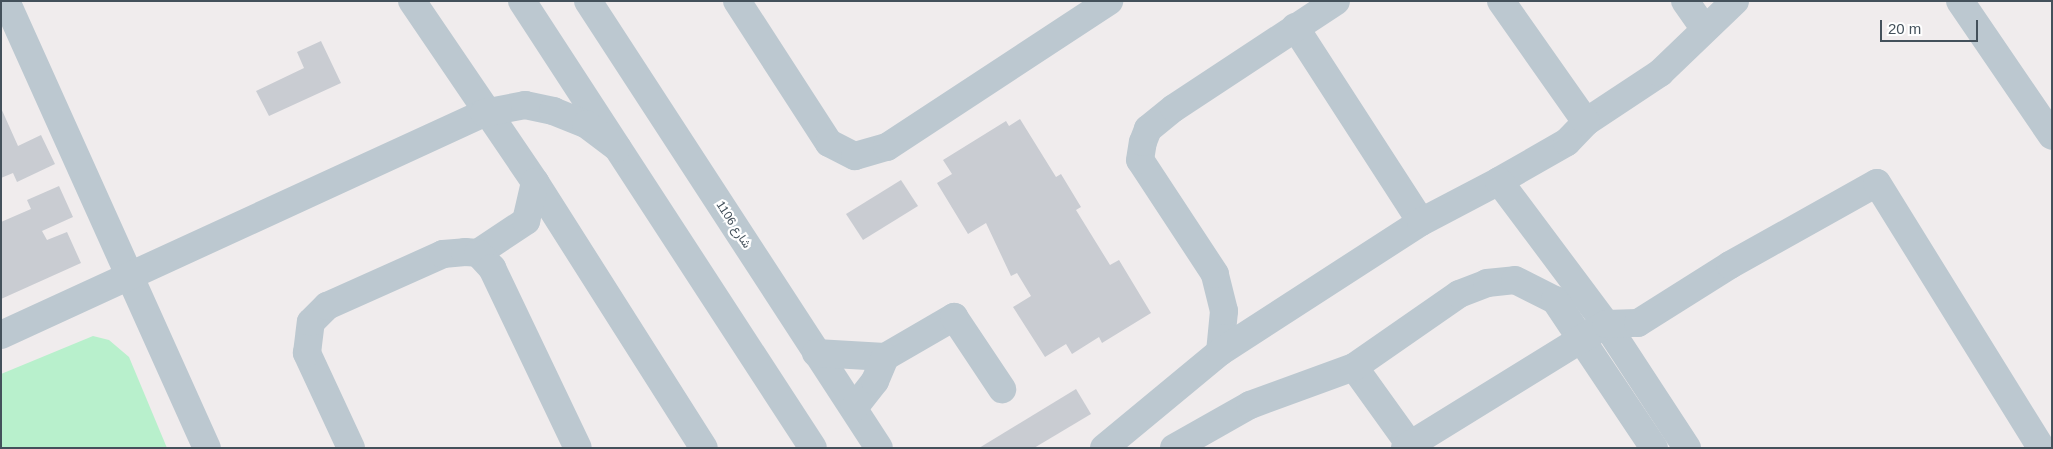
<!DOCTYPE html>
<meta charset="utf-8">
<style>
body{margin:0}
#map{position:relative;width:2053px;height:449px;overflow:hidden;background:#f0eced;font-family:Helvetica,Vazirmatn,sans-serif}
div>[style]{position:absolute}
.green>*{inset:0;background:#b8f0cc}
.building>*{inset:0;background:#c9ccd2}
.minor>*{height:28px;margin:-14px;padding:0 14px;transform-origin:14px;border-radius:14px;background:#bcc8d0}
span{translate:-50% -50%;white-space:nowrap;text-align:center;line-height:1.15;-webkit-text-stroke:4.5px #fff;paint-order:stroke}
.street-label{font-size:12px;color:#44515b}
.frame{position:absolute;inset:0;border:2px solid #44515b;pointer-events:none}
.scale{position:absolute;left:1880px;top:20px;width:98px;height:22px;box-sizing:border-box;border:2px solid #44515b;border-top:0;padding-left:6px;font-size:15px;line-height:18px;white-space:nowrap;color:#44515b;-webkit-text-stroke:4px #fff;paint-order:stroke}
</style>
<div id="map">
<div class="green">
<i style="clip-path:polygon(93px 336px,109px 340px,129px 357px,167px 448px,1px 448px,1px 374px)"></i>
</div>
<div class="building">
<i style="clip-path:polygon(321px 41px,341px 83px,269px 116px,256px 91px,304px 68px,297px 52px)"></i>
<i style="clip-path:polygon(1px 108px,18px 146px,41px 135px,55px 164px,17px 182px,13px 173px,1px 178px)"></i>
<i style="clip-path:polygon(1020px 119px,1056px 177px,1061px 174px,1081px 207px,1076px 210px,1110px 265px,1119px 260px,1151px 313px,1102px 343px,1099px 337px,1072px 354px,1066px 344px,1045px 357px,1013px 307px,1031px 296px,1017px 273px,1011px 276px,986px 223px,968px 234px,937px 183px,952px 174px,943px 160px,1006px 121px,1009px 126px)"></i>
<i style="clip-path:polygon(901px 180px,918px 206px,863px 240px,846px 214px)"></i>
<i style="clip-path:polygon(59px 186px,73px 217px,42px 231px,47px 240px,67px 232px,81px 263px,1px 299px,1px 222px,31px 209px,27px 200px)"></i>
<i style="clip-path:polygon(1076px 389px,1091px 414px,1034px 448px,979px 448px)"></i>
</div>
<div class="minor">
<i style="left:6px;top:1px;width:490px;rotate:65.8deg"></i>
<i style="left:412px;top:1px;width:219px;rotate:55.8deg"></i>
<i style="left:535px;top:182px;width:315px;rotate:57.6deg"></i>
<i style="left:522px;top:1px;width:533px;rotate:56.94deg"></i>
<i style="left:588px;top:1px;width:533px;rotate:56.94deg"></i>
<i style="left:737px;top:1px;width:169px;rotate:57.1deg"></i>
<i style="left:829px;top:143px;width:29px;rotate:27deg"></i>
<i style="left:855px;top:156px;width:33px;rotate:-16deg"></i>
<i style="left:887px;top:147px;width:266px;rotate:-33.3deg"></i>
<i style="left:1685px;top:1px;width:33px;rotate:55deg"></i>
<i style="left:1960px;top:1px;width:163px;rotate:55.7deg"></i>
<i style="left:1295px;top:27px;width:232px;rotate:57.1deg"></i>
<i style="left:1586px;top:122px;width:89px;rotate:-33.5deg"></i>
<i style="left:1660px;top:73px;width:104px;rotate:-43.8deg"></i>
<i style="left:1499px;top:181px;width:78px;rotate:-29.8deg"></i>
<i style="left:1567px;top:142px;width:28px;rotate:-46deg"></i>
<i style="left:1586px;top:122px;width:148px;rotate:-125.1deg"></i>
<i style="left:478px;top:253px;width:58px;rotate:-33.7deg"></i>
<i style="left:526px;top:221px;width:40px;rotate:-77deg"></i>
<i style="left:1px;top:335px;width:532px;rotate:-24.68deg"></i>
<i style="left:484px;top:113px;width:42px;rotate:-11deg"></i>
<i style="left:525px;top:105px;width:29px;rotate:12deg"></i>
<i style="left:553px;top:111px;width:35px;rotate:22deg"></i>
<i style="left:586px;top:124px;width:39px;rotate:37deg"></i>
<i style="left:1220px;top:352px;width:41px;rotate:-84.4deg"></i>
<i style="left:1224px;top:311px;width:38px;rotate:-104deg"></i>
<i style="left:1215px;top:274px;width:136px;rotate:-123.3deg"></i>
<i style="left:1140px;top:160px;width:18px;rotate:-81deg"></i>
<i style="left:1143px;top:142px;width:14px;rotate:-69deg"></i>
<i style="left:1148px;top:129px;width:33px;rotate:-39deg"></i>
<i style="left:1174px;top:108px;width:194px;rotate:-33.4deg"></i>
<i style="left:816px;top:353px;width:69px;rotate:3.3deg"></i>
<i style="left:885px;top:357px;width:80px;rotate:-30.1deg"></i>
<i style="left:954px;top:317px;width:87px;rotate:56.3deg"></i>
<i style="left:1354px;top:367px;width:96px;rotate:54.3deg"></i>
<i style="left:854px;top:408px;width:34px;rotate:-52deg"></i>
<i style="left:875px;top:381px;width:26px;rotate:-67deg"></i>
<i style="left:351px;top:448px;width:105px;rotate:-114.9deg"></i>
<i style="left:307px;top:353px;width:31px;rotate:-83deg"></i>
<i style="left:311px;top:322px;width:23px;rotate:-45deg"></i>
<i style="left:327px;top:306px;width:127px;rotate:-24.1deg"></i>
<i style="left:443px;top:254px;width:22px;rotate:-5deg"></i>
<i style="left:465px;top:252px;width:13px;rotate:4deg"></i>
<i style="left:478px;top:253px;width:21px;rotate:47deg"></i>
<i style="left:492px;top:268px;width:199px;rotate:64.5deg"></i>
<i style="left:1104px;top:448px;width:151px;rotate:-39.6deg"></i>
<i style="left:1220px;top:352px;width:239px;rotate:-32.9deg"></i>
<i style="left:1421px;top:222px;width:88px;rotate:-27.7deg"></i>
<i style="left:1499px;top:181px;width:179px;rotate:53.2deg"></i>
<i style="left:1606px;top:324px;width:148px;rotate:56.8deg"></i>
<i style="left:1174px;top:448px;width:87px;rotate:-29.5deg"></i>
<i style="left:1250px;top:405px;width:111px;rotate:-20.1deg"></i>
<i style="left:1354px;top:367px;width:128px;rotate:-34.8deg"></i>
<i style="left:1459px;top:294px;width:30px;rotate:-21deg"></i>
<i style="left:1487px;top:283px;width:28px;rotate:-6deg"></i>
<i style="left:1515px;top:280px;width:45px;rotate:26.6deg"></i>
<i style="left:1555px;top:300px;width:178px;rotate:56.2deg"></i>
<i style="left:1405px;top:448px;width:236px;rotate:-31.7deg"></i>
<i style="left:1606px;top:324px;width:32px;rotate:-2deg"></i>
<i style="left:1638px;top:323px;width:109px;rotate:-32.2deg"></i>
<i style="left:1730px;top:265px;width:168px;rotate:-29.2deg"></i>
<i style="left:1877px;top:183px;width:312px;rotate:58.2deg"></i>
</div>
<div class="street-label">
<span style="left:733px;top:225px;rotate:57deg">شارع 1106</span>
</div>
<div class="frame"></div>
<div class="scale">20 m</div>
</div>
